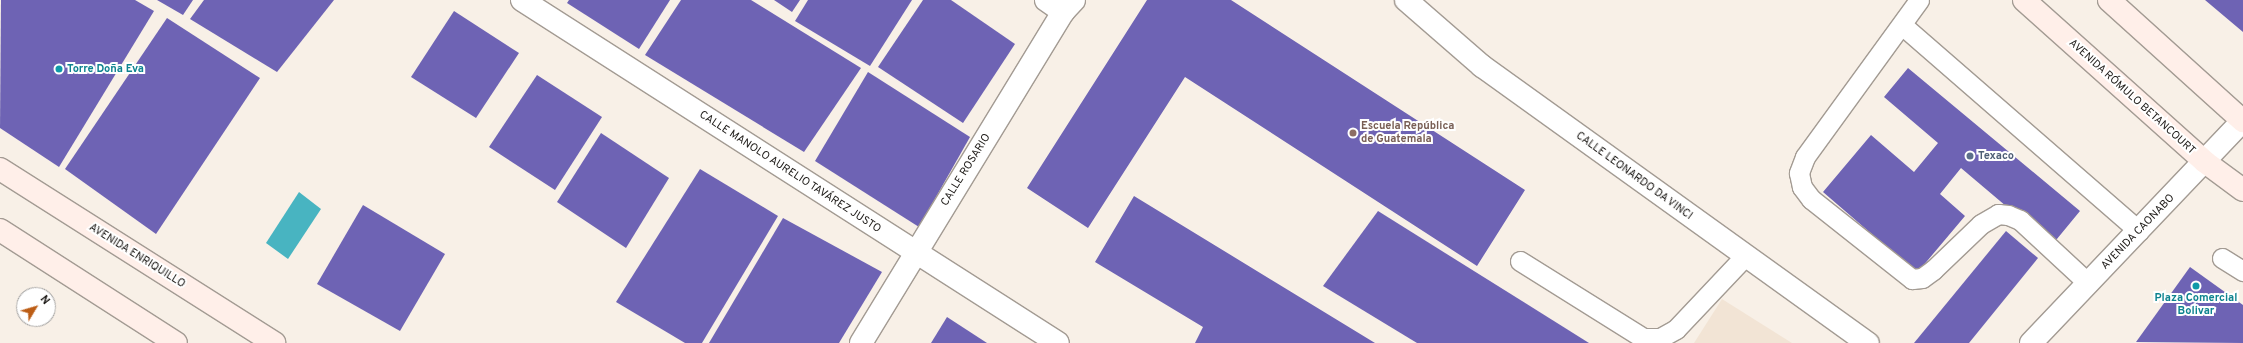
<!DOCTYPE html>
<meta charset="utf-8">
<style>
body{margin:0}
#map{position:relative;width:2243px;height:343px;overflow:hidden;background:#f8f0e7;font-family:Overpass,sans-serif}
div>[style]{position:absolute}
.built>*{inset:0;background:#f2e4d5}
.water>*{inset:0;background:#48b4c1}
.building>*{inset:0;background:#6e63b4}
.roads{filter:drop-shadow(1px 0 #a39b93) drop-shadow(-1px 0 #a39b93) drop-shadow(0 1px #a39b93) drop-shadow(0 -1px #a39b93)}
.service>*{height:19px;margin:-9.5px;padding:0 9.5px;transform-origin:9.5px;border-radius:9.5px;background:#fff}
.minor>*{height:22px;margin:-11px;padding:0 11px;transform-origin:11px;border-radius:11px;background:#fff}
.tertiary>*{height:22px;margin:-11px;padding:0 11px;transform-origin:11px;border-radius:11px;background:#fff}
.secondary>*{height:22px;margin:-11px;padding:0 11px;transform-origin:11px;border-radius:11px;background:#ffefe9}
.dots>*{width:11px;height:11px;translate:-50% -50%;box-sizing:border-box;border:2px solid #fff;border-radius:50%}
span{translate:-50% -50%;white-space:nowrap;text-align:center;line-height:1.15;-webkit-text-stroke:4px #fff;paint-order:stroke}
.culture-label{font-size:11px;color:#0d838f;font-weight:700}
.left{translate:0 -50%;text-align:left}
.street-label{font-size:11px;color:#1c1916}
.education-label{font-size:11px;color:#785e54;font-weight:700}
.service-label{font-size:11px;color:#4e5e75;font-weight:700}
.north{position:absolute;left:16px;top:287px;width:40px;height:40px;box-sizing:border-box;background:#fff;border:1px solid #a4a3a2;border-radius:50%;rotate:52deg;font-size:11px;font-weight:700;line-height:16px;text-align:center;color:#1c1916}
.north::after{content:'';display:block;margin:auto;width:14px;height:18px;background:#bc5d15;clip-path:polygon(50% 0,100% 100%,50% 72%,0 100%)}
</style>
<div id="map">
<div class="built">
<i style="clip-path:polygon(1722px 299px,1792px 343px,1694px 343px)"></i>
</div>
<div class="water">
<i style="clip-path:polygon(299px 192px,321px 209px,288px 259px,266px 243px)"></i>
</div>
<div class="building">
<i style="clip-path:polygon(1px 0,135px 0,154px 11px,59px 167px,0 128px)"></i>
<i style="clip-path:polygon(157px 0,193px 0,183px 15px)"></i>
<i style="clip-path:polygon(204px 0,334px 0,277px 72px,190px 19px)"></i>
<i style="clip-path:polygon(569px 0,670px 0,639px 49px,567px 3px)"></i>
<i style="clip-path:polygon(681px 0,751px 0,861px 68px,804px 152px,645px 55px)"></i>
<i style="clip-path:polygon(774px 0,800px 0,792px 12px)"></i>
<i style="clip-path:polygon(808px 0,912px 0,870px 66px,795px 21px)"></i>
<i style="clip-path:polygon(923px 0,951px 0,1015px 44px,963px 123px,878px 67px)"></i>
<i style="clip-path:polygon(1147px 0,1231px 0,1525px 190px,1477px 266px,1185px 77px,1088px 228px,1027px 188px)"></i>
<i style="clip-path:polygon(2205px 0,2243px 0,2243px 32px)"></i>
<i style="clip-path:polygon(454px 11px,519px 53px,476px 118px,411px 77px)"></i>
<i style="clip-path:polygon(167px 18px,260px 78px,156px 234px,65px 169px)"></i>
<i style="clip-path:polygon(1908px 68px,2080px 211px,2052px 245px,1961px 168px,1940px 194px,1965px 216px,1917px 273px,1823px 192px,1871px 135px,1914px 172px,1938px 143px,1884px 97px)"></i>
<i style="clip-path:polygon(868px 72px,970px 137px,919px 227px,815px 161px)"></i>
<i style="clip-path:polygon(537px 75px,602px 117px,555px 190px,489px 147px)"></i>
<i style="clip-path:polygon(601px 133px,669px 178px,626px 248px,557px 202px)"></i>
<i style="clip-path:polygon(700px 169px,778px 216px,702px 343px,685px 343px,616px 302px)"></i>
<i style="clip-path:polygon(1134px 196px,1375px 343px,1195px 343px,1203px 327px,1095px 262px)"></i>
<i style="clip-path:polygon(363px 205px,445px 254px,400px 331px,317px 284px)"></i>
<i style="clip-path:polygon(1378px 211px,1589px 343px,1417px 343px,1323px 286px)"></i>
<i style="clip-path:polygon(783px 218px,882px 272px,839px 343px,709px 343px)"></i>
<i style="clip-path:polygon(2006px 231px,2038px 258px,1969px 343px,1914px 343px)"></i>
<i style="clip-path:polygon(2190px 267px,2243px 305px,2243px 343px,2136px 342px)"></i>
<i style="clip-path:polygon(947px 317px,987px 343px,931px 343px)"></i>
</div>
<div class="roads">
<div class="service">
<i style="left:1919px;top:0;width:194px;rotate:126deg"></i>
<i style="left:1805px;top:157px;width:17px;rotate:111deg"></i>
<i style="left:1799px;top:173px;width:14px;rotate:78deg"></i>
<i style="left:1802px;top:187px;width:15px;rotate:53deg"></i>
<i style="left:1811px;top:199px;width:129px;rotate:38.4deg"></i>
<i style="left:1912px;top:279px;width:10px;rotate:-6deg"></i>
<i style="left:1922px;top:278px;width:14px;rotate:-36deg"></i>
<i style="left:1933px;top:270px;width:66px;rotate:-43.8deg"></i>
<i style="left:1981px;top:224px;width:20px;rotate:-30deg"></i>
<i style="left:1998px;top:214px;width:10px;rotate:6deg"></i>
<i style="left:2008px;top:215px;width:13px;rotate:23deg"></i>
<i style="left:2020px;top:220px;width:93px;rotate:42.8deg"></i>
<i style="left:1902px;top:25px;width:314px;rotate:41deg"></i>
<i style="left:2222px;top:258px;width:25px;rotate:32deg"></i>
<i style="left:1520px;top:261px;width:145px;rotate:32deg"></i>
<i style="left:1643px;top:338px;width:17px"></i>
<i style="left:1660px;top:338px;width:18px;rotate:-29deg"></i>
<i style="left:1676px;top:329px;width:102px;rotate:-46.6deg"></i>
</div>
<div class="minor">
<i style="left:522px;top:0;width:636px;rotate:32.62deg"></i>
<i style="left:1046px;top:0;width:21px;rotate:35deg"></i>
<i style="left:1406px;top:0;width:101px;rotate:41deg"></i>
<i style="left:1482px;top:66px;width:475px;rotate:35.7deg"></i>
<i style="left:861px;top:343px;width:388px;rotate:-58.6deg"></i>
<i style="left:1063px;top:12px;width:16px;rotate:-47deg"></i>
</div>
<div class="tertiary">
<i style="left:2031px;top:343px;width:308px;rotate:-46.4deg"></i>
</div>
<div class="secondary">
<i style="left:2024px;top:0;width:243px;rotate:41.8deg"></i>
<i style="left:2205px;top:162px;width:47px;rotate:36.4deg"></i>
<i style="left:2109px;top:0;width:181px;rotate:42.1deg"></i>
<i style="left:0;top:169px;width:325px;rotate:32.4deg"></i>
<i style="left:0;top:230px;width:209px;rotate:32.7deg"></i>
</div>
</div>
<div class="dots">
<i style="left:59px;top:69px;background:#0f9aa8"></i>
<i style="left:1353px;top:133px;background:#8d6e63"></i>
<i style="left:1970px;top:156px;background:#5c6f8a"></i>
<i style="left:2196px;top:286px;background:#0f9aa8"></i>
</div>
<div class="culture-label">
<span class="left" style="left:67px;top:69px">Torre Doña Eva</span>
<span style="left:2196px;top:305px">Plaza Comercial<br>Bolivar</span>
</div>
<div class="street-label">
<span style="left:2132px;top:97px;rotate:42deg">AVENIDA RÓMULO BETANCOURT</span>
<span style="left:966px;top:170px;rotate:-58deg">CALLE ROSARIO</span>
<span style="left:790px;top:172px;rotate:33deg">CALLE MANOLO AURELIO TAVÁREZ JUSTO</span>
<span style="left:1634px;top:176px;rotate:36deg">CALLE LEONARDO DA VINCI</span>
<span style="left:2138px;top:232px;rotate:-46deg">AVENIDA CAONABO</span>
<span style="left:137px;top:256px;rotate:32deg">AVENIDA ENRIQUILLO</span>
</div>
<div class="education-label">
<span class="left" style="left:1361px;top:133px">Escuela República<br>de Guatemala</span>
</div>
<div class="service-label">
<span class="left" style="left:1978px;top:156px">Texaco</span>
</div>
<div class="north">N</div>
</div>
